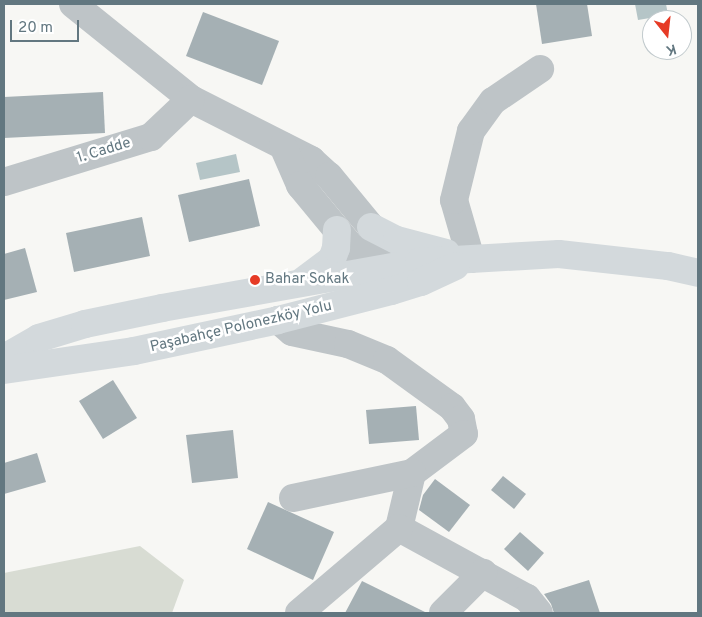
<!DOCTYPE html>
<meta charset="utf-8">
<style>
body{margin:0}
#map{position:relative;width:702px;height:617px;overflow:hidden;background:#f7f7f4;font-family:Overpass,sans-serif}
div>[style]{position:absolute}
.green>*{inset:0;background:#d8dcd3}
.water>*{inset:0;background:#b5c5c7}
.building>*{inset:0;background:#a5b0b4}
.minor>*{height:28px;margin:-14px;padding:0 14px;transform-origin:14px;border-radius:14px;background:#bec4c7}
.major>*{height:28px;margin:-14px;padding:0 14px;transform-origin:14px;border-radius:14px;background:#d3d9dc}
.dots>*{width:14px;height:14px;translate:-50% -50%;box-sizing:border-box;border:2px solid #fff;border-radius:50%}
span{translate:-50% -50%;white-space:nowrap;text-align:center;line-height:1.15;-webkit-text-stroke:5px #fff;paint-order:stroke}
.street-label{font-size:15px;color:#627780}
.poi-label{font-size:15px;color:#627780}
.left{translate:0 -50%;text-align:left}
.frame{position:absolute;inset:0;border:5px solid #627780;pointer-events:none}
.north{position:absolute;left:642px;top:10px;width:50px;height:50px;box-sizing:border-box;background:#fff;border:1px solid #c0c9cc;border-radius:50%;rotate:164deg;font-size:14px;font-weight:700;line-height:20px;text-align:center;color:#627780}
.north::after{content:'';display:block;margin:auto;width:18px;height:22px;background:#e63b26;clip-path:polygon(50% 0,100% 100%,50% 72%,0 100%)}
.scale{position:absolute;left:10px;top:20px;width:69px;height:22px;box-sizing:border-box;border:2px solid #627780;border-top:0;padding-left:6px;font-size:15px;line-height:18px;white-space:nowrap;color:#627780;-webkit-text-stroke:4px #fff;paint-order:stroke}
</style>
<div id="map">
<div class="green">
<i style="clip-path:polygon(140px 546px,184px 580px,172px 613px,4px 613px,4px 573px)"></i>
</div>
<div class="water">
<i style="clip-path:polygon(635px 4px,666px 4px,668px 15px,638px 20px)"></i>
<i style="clip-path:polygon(236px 154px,240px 172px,200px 180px,196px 163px)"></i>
</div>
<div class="building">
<i style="clip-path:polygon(536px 4px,587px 4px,592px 36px,542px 44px)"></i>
<i style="clip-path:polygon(203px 12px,279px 41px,262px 85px,186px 56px)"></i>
<i style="clip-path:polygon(103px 92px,105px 133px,4px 138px,4px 97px)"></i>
<i style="clip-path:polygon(249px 179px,260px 226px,189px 242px,178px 195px)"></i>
<i style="clip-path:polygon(142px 217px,150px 256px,74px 272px,66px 233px)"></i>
<i style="clip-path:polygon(25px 248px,37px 292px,4px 300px,4px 254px)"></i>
<i style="clip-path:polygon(113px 380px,137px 418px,103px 439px,79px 401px)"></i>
<i style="clip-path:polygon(416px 406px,419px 440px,369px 444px,366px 410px)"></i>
<i style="clip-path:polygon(233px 430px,238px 478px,192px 483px,186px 435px)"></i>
<i style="clip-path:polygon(37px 453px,46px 482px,4px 494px,4px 463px)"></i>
<i style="clip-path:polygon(503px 476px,526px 494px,514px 509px,491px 490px)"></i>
<i style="clip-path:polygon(435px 479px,470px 505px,449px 532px,419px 510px,423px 495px)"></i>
<i style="clip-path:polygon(268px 502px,334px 532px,313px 580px,247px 549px)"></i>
<i style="clip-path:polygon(520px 532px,544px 553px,528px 571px,504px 549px)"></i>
<i style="clip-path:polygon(589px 580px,600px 613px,554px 613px,551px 604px,544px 594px)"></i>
<i style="clip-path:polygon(362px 581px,427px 613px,345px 613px)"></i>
</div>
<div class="minor">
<i style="left:73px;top:4px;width:151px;rotate:38.8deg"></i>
<i style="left:191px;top:99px;width:135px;rotate:26.9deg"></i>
<i style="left:311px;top:160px;width:24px;rotate:42deg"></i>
<i style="left:329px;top:176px;width:66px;rotate:50.5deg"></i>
<i style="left:371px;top:227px;width:26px;rotate:65deg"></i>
<i style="left:382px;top:251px;width:17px;rotate:83deg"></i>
<i style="left:283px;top:146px;width:43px;rotate:66.4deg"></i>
<i style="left:300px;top:185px;width:110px;rotate:50.5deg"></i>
<i style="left:4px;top:182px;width:154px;rotate:-17deg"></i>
<i style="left:151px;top:137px;width:55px;rotate:-43.5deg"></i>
<i style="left:471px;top:259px;width:61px;rotate:-106.1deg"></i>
<i style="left:454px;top:200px;width:71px;rotate:-76.2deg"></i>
<i style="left:471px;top:131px;width:37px;rotate:-54deg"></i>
<i style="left:493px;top:101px;width:57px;rotate:-34.2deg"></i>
<i style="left:278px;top:320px;width:18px;rotate:41deg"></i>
<i style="left:292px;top:332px;width:57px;rotate:12.1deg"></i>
<i style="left:348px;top:344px;width:42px;rotate:22.3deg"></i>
<i style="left:387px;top:360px;width:80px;rotate:35.9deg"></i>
<i style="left:452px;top:407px;width:15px;rotate:53deg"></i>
<i style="left:461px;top:419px;width:15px;rotate:79deg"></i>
<i style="left:464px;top:434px;width:65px;rotate:143.1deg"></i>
<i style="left:412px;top:473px;width:57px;rotate:103.3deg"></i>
<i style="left:399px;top:528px;width:146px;rotate:28.7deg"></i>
<i style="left:527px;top:598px;width:19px;rotate:51deg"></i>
<i style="left:293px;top:498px;width:122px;rotate:-11.9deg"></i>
<i style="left:299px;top:613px;width:131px;rotate:-40.4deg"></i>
<i style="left:443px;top:613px;width:57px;rotate:-45deg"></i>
</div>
<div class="major">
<i style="left:371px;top:227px;width:29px;rotate:27deg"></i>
<i style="left:397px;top:240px;width:51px;rotate:14.9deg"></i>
<i style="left:303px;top:281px;width:36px;rotate:-37deg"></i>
<i style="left:332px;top:259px;width:12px;rotate:-70deg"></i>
<i style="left:336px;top:248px;width:18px;rotate:-87deg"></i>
<i style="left:4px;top:358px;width:40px;rotate:-29.7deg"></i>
<i style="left:39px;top:338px;width:48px;rotate:-16.9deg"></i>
<i style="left:85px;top:324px;width:79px;rotate:-11.7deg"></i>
<i style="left:162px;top:308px;width:261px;rotate:-10.1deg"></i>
<i style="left:419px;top:262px;width:140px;rotate:-3.3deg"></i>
<i style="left:559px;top:254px;width:110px;rotate:6.3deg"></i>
<i style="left:668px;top:266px;width:31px;rotate:13deg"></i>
<i style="left:4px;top:370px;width:131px;rotate:-8.3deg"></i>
<i style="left:134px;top:351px;width:147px;rotate:-12.1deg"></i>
<i style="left:278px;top:320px;width:117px;rotate:-14.4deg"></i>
<i style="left:391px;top:291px;width:31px;rotate:-17deg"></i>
<i style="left:421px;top:282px;width:38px;rotate:-25deg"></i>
</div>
<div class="dots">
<i style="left:255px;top:280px;background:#e63b26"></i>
</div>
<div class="street-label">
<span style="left:104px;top:151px;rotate:-17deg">1. Cadde</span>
<span style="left:241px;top:327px;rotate:-13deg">Paşabahçe Polonezköy Yolu</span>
</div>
<div class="poi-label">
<span class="left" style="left:265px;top:280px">Bahar Sokak</span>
</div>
<div class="frame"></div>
<div class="north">K</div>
<div class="scale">20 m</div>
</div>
